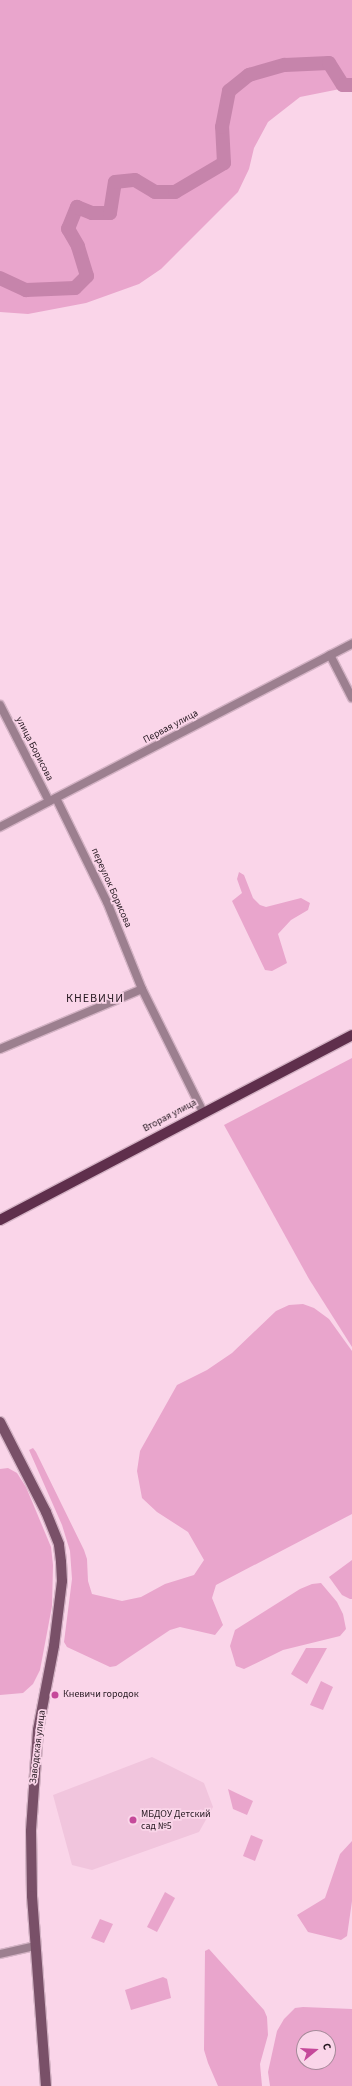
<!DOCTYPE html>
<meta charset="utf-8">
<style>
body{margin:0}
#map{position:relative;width:352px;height:2086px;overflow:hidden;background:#fad5e9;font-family:"Source Sans 3",sans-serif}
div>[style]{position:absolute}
.built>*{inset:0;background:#f1c5dd}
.green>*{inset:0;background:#e9a5cc}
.river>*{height:14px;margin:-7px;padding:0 7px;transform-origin:7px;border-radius:7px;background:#c684ab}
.roads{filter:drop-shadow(1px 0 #d4b3c5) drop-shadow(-1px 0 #d4b3c5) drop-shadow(0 1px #d4b3c5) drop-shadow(0 -1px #d4b3c5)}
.street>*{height:8px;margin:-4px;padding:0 4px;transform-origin:4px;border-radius:4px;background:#9c7f8f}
.secondary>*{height:10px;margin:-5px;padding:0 5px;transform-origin:5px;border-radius:5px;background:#795068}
.primary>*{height:10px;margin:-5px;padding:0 5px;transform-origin:5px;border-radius:5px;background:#5f2f4c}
.dots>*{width:11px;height:11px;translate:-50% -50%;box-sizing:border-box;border:2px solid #fad5e9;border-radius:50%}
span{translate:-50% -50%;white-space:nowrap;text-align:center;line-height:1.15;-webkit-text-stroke:3.5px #fad5e9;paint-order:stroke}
.street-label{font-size:10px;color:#261921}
.poi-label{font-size:10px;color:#261921}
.left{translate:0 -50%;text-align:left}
.quarter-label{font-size:12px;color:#261921;letter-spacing:1px}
.north{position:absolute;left:296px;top:2030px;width:40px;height:40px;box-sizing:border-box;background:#fad5e9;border:1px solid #a58a99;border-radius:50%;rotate:72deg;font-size:11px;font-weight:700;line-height:16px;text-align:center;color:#261921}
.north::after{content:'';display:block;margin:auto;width:14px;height:18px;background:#c5499a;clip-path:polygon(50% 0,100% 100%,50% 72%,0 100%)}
</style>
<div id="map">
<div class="built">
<i style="clip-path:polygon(152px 1757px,204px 1783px,213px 1807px,199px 1832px,92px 1870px,72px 1865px,53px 1795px)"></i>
</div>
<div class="green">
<i style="clip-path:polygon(0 0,352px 0,352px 89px,340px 89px,300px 97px,268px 122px,254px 148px,249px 169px,238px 192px,161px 269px,139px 284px,86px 303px,28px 314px,0 312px)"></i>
<i style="clip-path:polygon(239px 872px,244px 875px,253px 898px,260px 905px,266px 907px,301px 898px,310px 903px,308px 910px,291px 920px,278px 934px,287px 963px,272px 971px,265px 970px,232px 901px,242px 893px,237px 879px)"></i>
<i style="clip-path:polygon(352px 1058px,352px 1347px,309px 1279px,224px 1125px)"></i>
<i style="clip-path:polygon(303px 1304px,314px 1308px,329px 1319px,352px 1351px,352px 1514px,216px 1585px,212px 1598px,223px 1625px,215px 1635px,180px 1627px,170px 1630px,116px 1666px,110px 1667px,67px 1647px,64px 1642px,72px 1579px,70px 1551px,62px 1525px,29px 1450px,33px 1448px,36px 1452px,84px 1550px,87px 1559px,88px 1581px,92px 1594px,122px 1601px,141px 1597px,165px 1584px,194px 1575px,204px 1560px,188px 1532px,157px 1512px,142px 1498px,137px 1471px,140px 1451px,177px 1385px,207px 1370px,232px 1353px,276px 1311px,289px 1305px)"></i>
<i style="clip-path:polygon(8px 1468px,17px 1473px,26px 1487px,51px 1547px,53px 1565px,52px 1606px,40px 1670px,33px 1684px,23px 1693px,0 1695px,0 1469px)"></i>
<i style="clip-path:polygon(352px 1560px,352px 1599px,350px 1599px,342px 1595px,329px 1577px)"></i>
<i style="clip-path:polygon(321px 1583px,337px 1602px,343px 1614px,346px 1629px,340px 1636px,283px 1650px,244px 1669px,236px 1666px,230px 1646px,235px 1630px,300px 1589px,312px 1584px)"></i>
<i style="clip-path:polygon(306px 1648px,327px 1648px,307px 1684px,291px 1674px)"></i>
<i style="clip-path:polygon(321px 1681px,333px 1687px,323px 1710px,310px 1705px)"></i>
<i style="clip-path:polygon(228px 1789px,253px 1801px,247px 1815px,233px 1809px)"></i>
<i style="clip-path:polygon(251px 1835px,263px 1840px,255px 1861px,243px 1856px)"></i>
<i style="clip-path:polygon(352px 1841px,352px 1901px,347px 1936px,341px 1940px,308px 1932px,297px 1915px,325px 1898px,340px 1854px)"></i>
<i style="clip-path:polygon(165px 1892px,175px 1898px,157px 1932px,147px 1927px)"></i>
<i style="clip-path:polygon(100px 1919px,113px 1924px,104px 1943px,91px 1938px)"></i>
<i style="clip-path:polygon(209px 1949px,264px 2010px,267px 2017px,268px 2035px,260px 2064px,262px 2086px,218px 2086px,208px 2063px,204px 2050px,205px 1951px)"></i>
<i style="clip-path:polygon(163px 1977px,167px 1979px,171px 1998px,131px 2010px,125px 1990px)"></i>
<i style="clip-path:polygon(evenodd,303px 2007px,352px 2009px,352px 2086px,270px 2086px,268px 2072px,277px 2031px,284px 2019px,295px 2008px,303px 2007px,304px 2038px,328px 2038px,328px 2062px,304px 2062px,304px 2038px)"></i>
</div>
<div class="river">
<i style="left:0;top:278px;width:29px;rotate:25deg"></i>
<i style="left:26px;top:290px;width:49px;rotate:-2.3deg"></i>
<i style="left:75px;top:288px;width:17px;rotate:-45deg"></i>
<i style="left:87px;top:276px;width:31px;rotate:-107deg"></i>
<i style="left:78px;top:246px;width:20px;rotate:-120deg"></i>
<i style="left:68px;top:229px;width:24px;rotate:-68deg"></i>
<i style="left:77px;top:207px;width:16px;rotate:22deg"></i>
<i style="left:92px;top:213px;width:18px"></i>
<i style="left:110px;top:213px;width:31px;rotate:-81deg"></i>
<i style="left:115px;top:182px;width:20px;rotate:-6deg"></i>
<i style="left:135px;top:180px;width:23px;rotate:31deg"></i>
<i style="left:155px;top:192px;width:20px"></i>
<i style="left:175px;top:192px;width:57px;rotate:-30.6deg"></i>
<i style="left:224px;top:163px;width:36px;rotate:-93deg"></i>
<i style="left:222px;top:127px;width:37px;rotate:-79deg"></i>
<i style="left:229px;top:91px;width:26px;rotate:-39deg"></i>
<i style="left:249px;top:75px;width:37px;rotate:-16deg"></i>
<i style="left:285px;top:65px;width:44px;rotate:-2.6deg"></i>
<i style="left:329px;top:63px;width:26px;rotate:58deg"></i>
<i style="left:343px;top:85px;width:9px"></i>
</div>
<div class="roads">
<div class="street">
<i style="left:330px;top:655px;width:48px;rotate:62.9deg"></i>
<i style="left:0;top:705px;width:108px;rotate:63deg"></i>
<i style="left:56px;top:798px;width:116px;rotate:63.9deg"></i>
<i style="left:107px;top:902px;width:94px;rotate:68.1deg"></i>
<i style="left:142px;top:989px;width:137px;rotate:63.6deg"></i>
<i style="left:0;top:827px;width:397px;rotate:-27.5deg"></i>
<i style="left:0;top:1049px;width:154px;rotate:-22.9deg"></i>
<i style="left:0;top:1954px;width:37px;rotate:-13deg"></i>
</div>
<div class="secondary">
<i style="left:0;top:1422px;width:101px;rotate:62.9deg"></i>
<i style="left:46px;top:1512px;width:35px;rotate:68deg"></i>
<i style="left:59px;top:1545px;width:17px;rotate:83deg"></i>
<i style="left:61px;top:1562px;width:19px;rotate:87deg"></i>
<i style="left:62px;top:1581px;width:65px;rotate:97deg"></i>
<i style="left:54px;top:1646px;width:86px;rotate:100.8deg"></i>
<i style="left:38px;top:1730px;width:101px;rotate:94deg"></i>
<i style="left:31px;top:1831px;width:65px;rotate:89.1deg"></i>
<i style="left:32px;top:1896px;width:191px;rotate:85.8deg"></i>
</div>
<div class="primary">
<i style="left:0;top:1220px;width:398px;rotate:-27.7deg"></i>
</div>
</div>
<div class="dots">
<i style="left:55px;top:1695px;background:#c5499a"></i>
<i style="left:133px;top:1820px;background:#c5499a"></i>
</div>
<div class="street-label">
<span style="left:171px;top:727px;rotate:-28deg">Первая улица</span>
<span style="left:34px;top:749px;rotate:63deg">улица Борисова</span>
<span style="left:111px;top:888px;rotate:66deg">переулок Борисова</span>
<span style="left:170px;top:1116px;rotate:-28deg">Вторая улица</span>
<span style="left:38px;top:1747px;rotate:-83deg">Заводская улица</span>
</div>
<div class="poi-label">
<span class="left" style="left:63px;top:1695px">Кневичи городок</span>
<span class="left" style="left:141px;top:1820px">МБДОУ Детский<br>сад №5</span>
</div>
<div class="quarter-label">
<span style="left:95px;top:999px">КНЕВИЧИ</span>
</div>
<div class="north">С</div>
</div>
